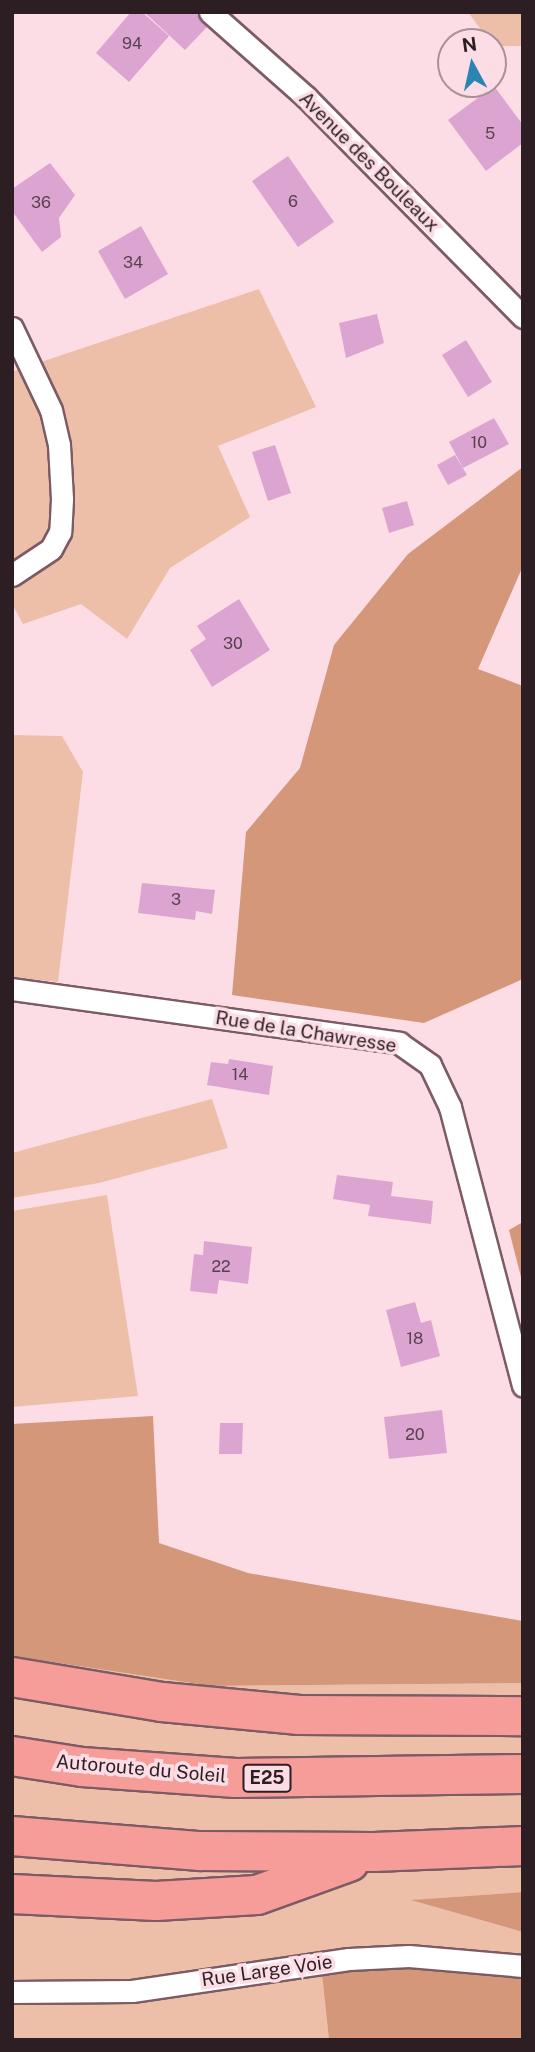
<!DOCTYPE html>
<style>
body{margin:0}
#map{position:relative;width:535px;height:2052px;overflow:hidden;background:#fcdde6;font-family:"Public Sans",sans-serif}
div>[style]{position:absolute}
.green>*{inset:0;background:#edbfa9}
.forest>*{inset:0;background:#d59779}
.building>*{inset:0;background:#dca5d1}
.roads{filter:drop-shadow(2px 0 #7c5b65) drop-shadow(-2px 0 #7c5b65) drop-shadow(0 2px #7c5b65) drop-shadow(0 -2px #7c5b65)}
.minor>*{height:21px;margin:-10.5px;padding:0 10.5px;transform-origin:10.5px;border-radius:10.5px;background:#fff}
.motorway>*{height:38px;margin:-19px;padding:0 19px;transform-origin:19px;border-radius:19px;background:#f79d99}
span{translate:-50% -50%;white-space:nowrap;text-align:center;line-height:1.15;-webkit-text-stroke:7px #fcdde6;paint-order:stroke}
.number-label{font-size:16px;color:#58404e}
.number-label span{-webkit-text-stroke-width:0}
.shield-label span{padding:2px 5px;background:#fcdde6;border:2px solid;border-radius:5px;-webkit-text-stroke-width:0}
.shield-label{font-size:18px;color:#2c1e23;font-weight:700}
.street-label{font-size:19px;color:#2c1e23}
.frame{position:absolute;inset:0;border:14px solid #2c1e23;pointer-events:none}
.north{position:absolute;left:437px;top:28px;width:70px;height:70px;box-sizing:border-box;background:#fcdde6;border:2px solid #a99198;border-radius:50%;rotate:352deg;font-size:19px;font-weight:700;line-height:28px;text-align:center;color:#2c1e23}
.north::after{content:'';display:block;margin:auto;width:24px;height:32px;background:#2b84b2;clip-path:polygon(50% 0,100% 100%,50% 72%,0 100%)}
</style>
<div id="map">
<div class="green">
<i style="clip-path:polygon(468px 12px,523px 12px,523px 46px,493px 46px)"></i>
<i style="clip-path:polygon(259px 289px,316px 407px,218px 446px,250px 517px,170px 568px,127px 639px,81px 604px,23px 624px,12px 604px,14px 371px)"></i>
<i style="clip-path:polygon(12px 735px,62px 736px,83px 772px,58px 982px,12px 977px)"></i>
<i style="clip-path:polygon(212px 1099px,228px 1148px,99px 1183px,12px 1198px,12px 1153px)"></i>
<i style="clip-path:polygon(107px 1195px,138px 1396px,12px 1407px,12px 1211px)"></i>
<i style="clip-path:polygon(12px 1656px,211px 1686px,523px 1683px,523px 1892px,414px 1900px,523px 1932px,523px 1954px,435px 1946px,114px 1982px,12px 1983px)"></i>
<i style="clip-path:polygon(322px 1974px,329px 2040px,12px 2040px,12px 1998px,112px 2002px)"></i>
</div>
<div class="forest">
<i style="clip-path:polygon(523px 467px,523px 566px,478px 669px,523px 686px,523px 979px,424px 1023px,232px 995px,246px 832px,300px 768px,334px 645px,408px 554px)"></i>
<i style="clip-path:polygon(523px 1222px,523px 1285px,509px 1230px)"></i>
<i style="clip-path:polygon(153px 1416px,159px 1543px,248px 1573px,523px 1621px,523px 1683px,211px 1686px,12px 1656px,12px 1424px)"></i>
<i style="clip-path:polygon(523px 1892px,523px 1932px,411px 1900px)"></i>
<i style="clip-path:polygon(435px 1946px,523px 1954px,523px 2040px,329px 2040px,322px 1974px,346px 1950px)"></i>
</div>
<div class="building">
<i style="clip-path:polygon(131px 12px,142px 12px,169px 36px,129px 82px,96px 53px)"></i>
<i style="clip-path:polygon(144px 12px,195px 12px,207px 27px,185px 50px)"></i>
<i style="clip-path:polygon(494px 86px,523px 125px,523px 143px,486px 171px,448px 120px)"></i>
<i style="clip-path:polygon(288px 156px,334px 222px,298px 247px,252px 181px)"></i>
<i style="clip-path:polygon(50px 163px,75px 195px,59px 218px,61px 237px,42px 252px,12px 211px,12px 189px)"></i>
<i style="clip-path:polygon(141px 226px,168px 274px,125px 299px,98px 251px)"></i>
<i style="clip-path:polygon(377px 314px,384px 343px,346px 358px,339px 323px)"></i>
<i style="clip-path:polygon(466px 340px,492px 382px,468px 397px,442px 355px)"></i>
<i style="clip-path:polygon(494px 418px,509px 444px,463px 468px,449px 442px)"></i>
<i style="clip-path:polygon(275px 445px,291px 493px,268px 501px,252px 452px)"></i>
<i style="clip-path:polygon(455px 455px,467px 475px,448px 485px,437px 465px)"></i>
<i style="clip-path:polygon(407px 501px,414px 525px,389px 533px,382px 508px)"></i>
<i style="clip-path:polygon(239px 599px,270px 650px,212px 687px,190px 650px,206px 639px,197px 626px)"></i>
<i style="clip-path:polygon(142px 883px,215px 890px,212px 914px,196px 911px,195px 920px,138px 913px)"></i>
<i style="clip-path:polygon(229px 1059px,273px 1066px,269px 1095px,207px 1085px,211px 1062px,228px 1064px)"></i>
<i style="clip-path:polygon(337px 1175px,393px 1182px,391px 1196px,433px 1201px,431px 1224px,368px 1216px,370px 1205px,333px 1199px)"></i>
<i style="clip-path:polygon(204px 1241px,252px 1247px,248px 1284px,219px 1280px,217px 1294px,190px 1291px,194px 1254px,203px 1255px)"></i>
<i style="clip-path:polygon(415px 1302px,421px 1323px,431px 1320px,440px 1356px,401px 1367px,386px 1310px)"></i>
<i style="clip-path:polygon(442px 1410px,447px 1453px,389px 1459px,384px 1417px)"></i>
<i style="clip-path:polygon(220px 1423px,243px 1423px,242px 1454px,219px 1454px)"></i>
</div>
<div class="roads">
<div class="minor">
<i style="left:210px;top:12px;width:128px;rotate:41.5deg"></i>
<i style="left:306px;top:97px;width:309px;rotate:45.4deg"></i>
<i style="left:12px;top:328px;width:91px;rotate:64.6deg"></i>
<i style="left:51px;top:410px;width:36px;rotate:77deg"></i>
<i style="left:59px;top:445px;width:54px;rotate:86.8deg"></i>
<i style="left:62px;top:499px;width:33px;rotate:93deg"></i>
<i style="left:60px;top:532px;width:19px;rotate:118deg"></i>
<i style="left:51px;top:549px;width:47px;rotate:146.3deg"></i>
<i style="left:12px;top:989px;width:391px;rotate:7.9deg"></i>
<i style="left:399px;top:1043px;width:38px;rotate:35deg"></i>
<i style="left:430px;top:1065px;width:47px;rotate:64.5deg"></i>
<i style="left:450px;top:1107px;width:288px;rotate:75.3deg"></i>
<i style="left:12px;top:1992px;width:120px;rotate:-0.5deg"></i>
<i style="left:132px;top:1991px;width:219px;rotate:-8.4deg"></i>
<i style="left:349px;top:1959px;width:60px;rotate:-2.9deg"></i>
<i style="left:409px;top:1956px;width:114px;rotate:5deg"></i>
</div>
<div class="motorway">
<i style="left:12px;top:1677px;width:152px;rotate:9.5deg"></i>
<i style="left:162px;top:1702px;width:138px;rotate:5.4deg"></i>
<i style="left:299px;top:1715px;width:224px;rotate:0.3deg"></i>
<i style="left:12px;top:1756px;width:71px;rotate:8.9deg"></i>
<i style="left:82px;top:1767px;width:154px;rotate:4.1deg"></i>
<i style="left:236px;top:1778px;width:287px;rotate:-0.8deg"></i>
<i style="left:12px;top:1836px;width:189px;rotate:4.6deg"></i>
<i style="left:200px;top:1851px;width:174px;rotate:0.3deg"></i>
<i style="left:374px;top:1852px;width:149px;rotate:-2.3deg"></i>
<i style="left:12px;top:1894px;width:144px;rotate:2.8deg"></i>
<i style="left:156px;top:1901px;width:101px;rotate:-3.4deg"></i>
<i style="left:257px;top:1895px;width:98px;rotate:-19.7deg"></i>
</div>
</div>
<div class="number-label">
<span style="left:132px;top:44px">94</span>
<span style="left:490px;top:134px">5</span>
<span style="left:293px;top:202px">6</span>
<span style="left:41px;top:203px">36</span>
<span style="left:133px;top:263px">34</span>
<span style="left:479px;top:443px">10</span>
<span style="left:233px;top:644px">30</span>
<span style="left:176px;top:900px">3</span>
<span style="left:240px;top:1075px">14</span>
<span style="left:221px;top:1267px">22</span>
<span style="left:415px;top:1339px">18</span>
<span style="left:415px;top:1435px">20</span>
</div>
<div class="shield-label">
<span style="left:267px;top:1778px">E25</span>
</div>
<div class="street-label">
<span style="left:369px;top:162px;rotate:45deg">Avenue des Bouleaux</span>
<span style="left:306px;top:1032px;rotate:9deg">Rue de la Chawresse</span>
<span style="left:141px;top:1769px;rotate:5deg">Autoroute du Soleil</span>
<span style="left:267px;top:1971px;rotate:-8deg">Rue Large Voie</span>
</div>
<div class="frame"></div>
<div class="north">N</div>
</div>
